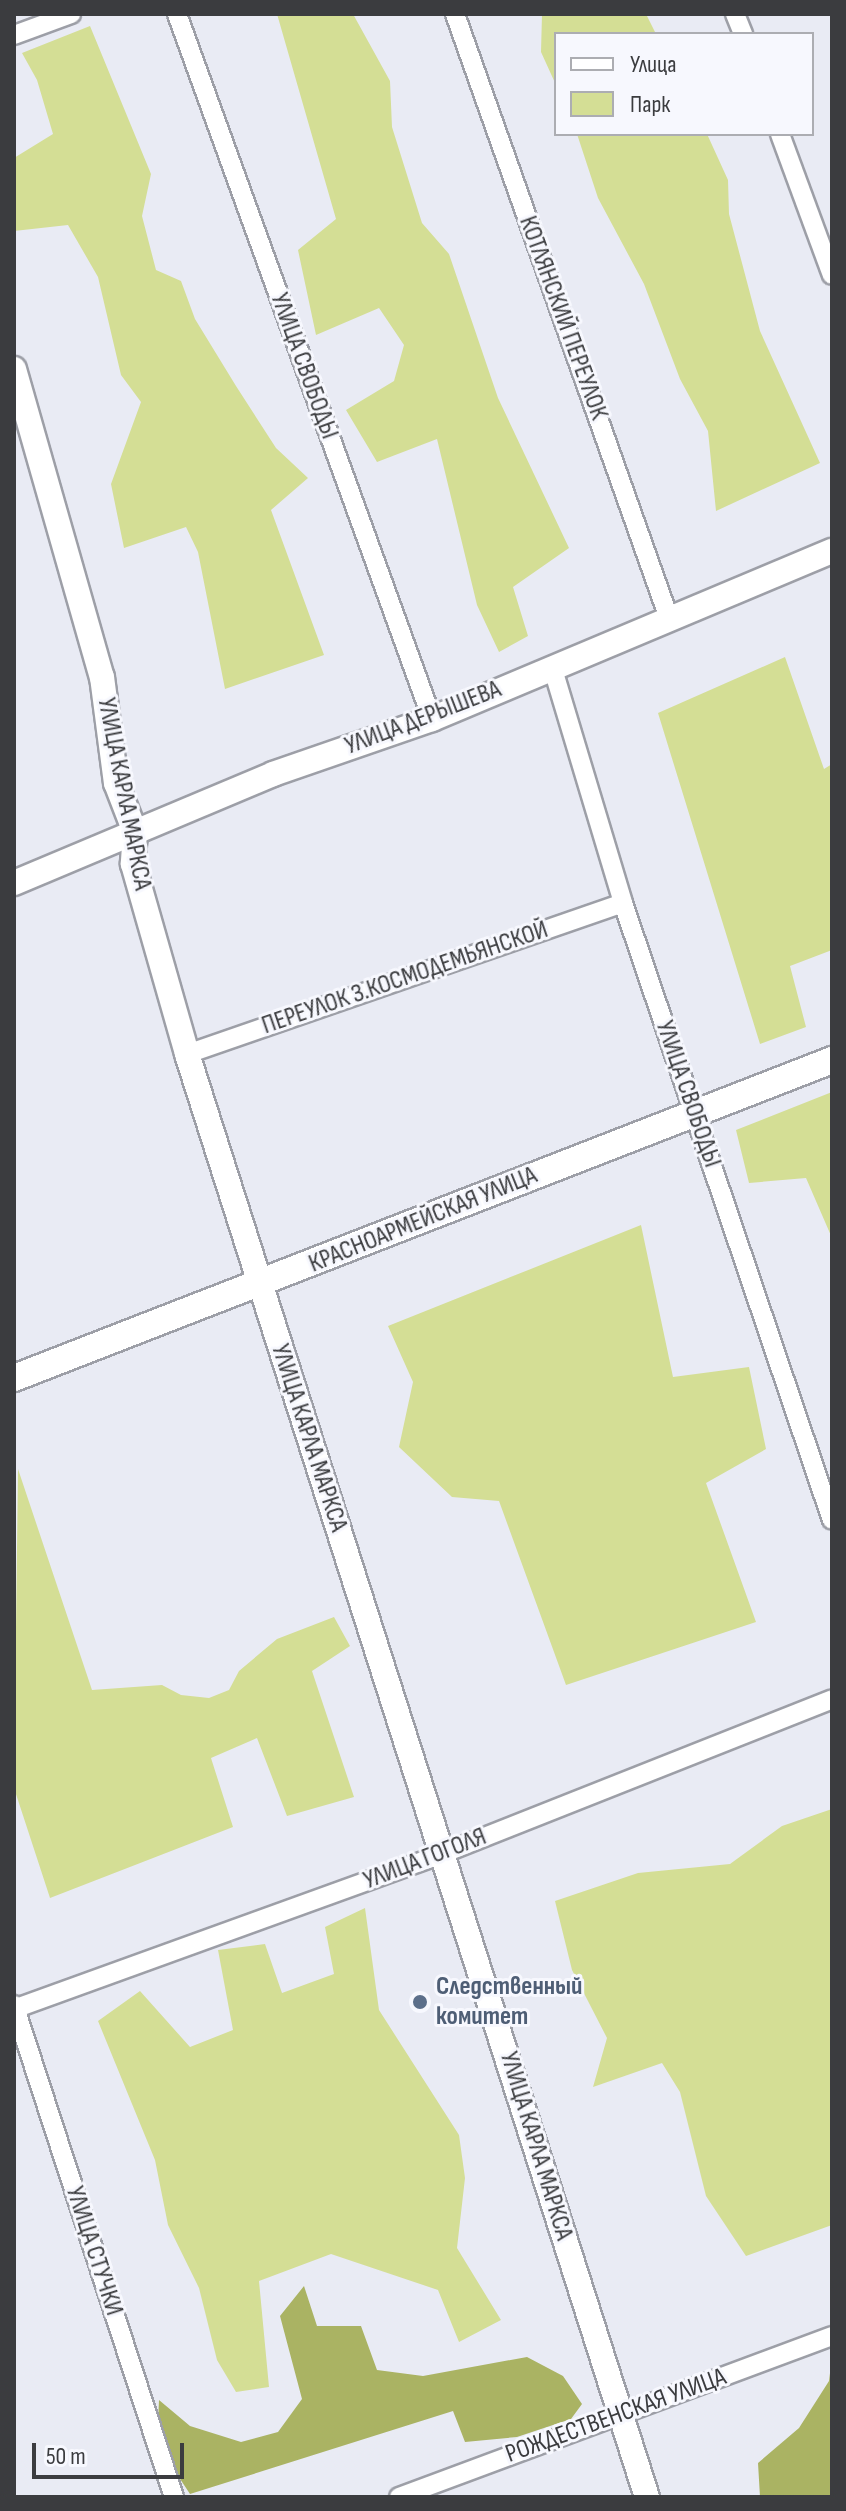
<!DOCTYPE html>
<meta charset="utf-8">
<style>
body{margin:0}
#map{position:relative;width:846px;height:2511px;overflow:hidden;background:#e9ebf4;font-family:"Sofia Sans Condensed",sans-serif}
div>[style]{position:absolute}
.green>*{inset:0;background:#d4de95}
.forest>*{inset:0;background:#aab363}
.roads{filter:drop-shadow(2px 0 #9d9fa7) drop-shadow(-2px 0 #9d9fa7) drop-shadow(0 2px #9d9fa7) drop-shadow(0 -2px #9d9fa7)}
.minor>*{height:18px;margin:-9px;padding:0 9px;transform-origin:9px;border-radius:9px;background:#fff}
.tertiary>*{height:24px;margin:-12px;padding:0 12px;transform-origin:12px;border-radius:12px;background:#fff}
.secondary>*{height:26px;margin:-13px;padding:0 13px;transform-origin:13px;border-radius:13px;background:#fff}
.dots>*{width:22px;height:22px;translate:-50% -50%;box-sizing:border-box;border:4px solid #f7f8fe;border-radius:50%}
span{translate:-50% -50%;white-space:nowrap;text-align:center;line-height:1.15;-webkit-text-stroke:6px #f7f8fe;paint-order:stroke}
.street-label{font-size:26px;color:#3b3c3f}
.service-label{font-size:26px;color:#4e5e75;font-weight:700}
.left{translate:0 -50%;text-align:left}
.frame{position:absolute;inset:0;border:16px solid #3b3c3f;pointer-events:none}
.legend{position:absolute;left:554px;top:32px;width:260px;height:104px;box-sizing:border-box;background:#f7f8fe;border:2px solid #acadb2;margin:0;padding:10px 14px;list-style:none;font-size:24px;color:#3b3c3f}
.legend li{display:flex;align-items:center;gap:16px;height:40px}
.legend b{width:40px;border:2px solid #acadb2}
.scale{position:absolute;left:32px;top:2443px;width:152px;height:36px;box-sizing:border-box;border:4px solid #3b3c3f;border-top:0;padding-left:10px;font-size:24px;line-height:28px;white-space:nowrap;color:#3b3c3f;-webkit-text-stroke:6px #f7f8fe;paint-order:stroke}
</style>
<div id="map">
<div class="green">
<i style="clip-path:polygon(277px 14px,353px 14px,390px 81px,392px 127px,422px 223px,449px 254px,498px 398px,569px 548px,513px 587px,528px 636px,499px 652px,477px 605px,437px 439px,377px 462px,346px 410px,394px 381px,404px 345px,379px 308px,316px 335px,298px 250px,336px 219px)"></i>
<i style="clip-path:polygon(542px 14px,646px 14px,656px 34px,556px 34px,556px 85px,541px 52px)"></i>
<i style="clip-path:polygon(90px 26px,151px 174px,142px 216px,156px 270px,181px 281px,195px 319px,236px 386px,276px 448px,308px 478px,271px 510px,324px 655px,225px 689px,198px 552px,186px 527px,124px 548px,111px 484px,141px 402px,121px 375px,98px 277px,68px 225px,14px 231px,14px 158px,53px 134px,37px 80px,22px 53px)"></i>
<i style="clip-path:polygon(577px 134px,707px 134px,728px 180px,729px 214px,760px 331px,820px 463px,716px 511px,708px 431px,680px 379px,644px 284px,598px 198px)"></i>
<i style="clip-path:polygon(785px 657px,824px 769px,832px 764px,832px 950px,790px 966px,806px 1027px,760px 1044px,658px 713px)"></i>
<i style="clip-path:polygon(832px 1092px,832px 1238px,806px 1178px,749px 1183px,736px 1130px)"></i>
<i style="clip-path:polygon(641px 1225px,673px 1377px,749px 1367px,766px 1449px,706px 1483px,756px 1622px,566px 1685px,499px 1501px,452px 1497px,399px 1447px,413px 1382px,388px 1326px)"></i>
<i style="clip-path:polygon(18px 1469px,92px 1690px,162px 1685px,181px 1695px,209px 1698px,229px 1690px,239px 1671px,277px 1639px,334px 1617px,350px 1646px,312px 1671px,354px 1797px,287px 1816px,257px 1738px,211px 1758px,233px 1827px,50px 1898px,14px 1788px)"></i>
<i style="clip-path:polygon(832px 1809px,832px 2225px,746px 2256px,706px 2196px,680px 2092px,662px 2063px,593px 2087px,607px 2038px,572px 1970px,555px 1901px,638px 1873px,730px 1864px,782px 1826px)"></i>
<i style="clip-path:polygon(365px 1908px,379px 2010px,459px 2135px,465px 2178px,457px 2248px,501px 2320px,459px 2342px,438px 2290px,331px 2254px,259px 2281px,269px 2387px,236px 2392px,217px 2360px,199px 2288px,168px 2225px,155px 2160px,98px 2021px,140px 1991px,190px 2047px,233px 2030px,218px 1950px,265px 1944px,282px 1993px,334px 1974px,325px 1927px)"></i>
</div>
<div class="forest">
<i style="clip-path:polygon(304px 2286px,317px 2326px,361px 2326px,377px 2370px,423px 2376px,527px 2357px,563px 2376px,582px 2404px,571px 2419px,517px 2437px,465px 2442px,453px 2411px,190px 2494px,157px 2444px,159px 2400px,190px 2426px,241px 2442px,278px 2432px,302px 2399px,280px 2316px)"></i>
<i style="clip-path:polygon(832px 2357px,832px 2496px,760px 2497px,758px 2463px,799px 2428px,829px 2381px)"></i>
</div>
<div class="roads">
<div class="minor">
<i style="left:177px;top:14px;width:750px;rotate:70.11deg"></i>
<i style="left:455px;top:14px;width:644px;rotate:70.5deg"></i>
<i style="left:735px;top:14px;width:22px;rotate:68deg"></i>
<i style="left:14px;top:35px;width:61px;rotate:-20.2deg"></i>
<i style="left:780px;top:134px;width:150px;rotate:69.8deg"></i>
<i style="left:552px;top:666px;width:247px;rotate:73.3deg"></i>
<i style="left:623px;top:903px;width:651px;rotate:71.29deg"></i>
<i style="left:187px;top:1054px;width:461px;rotate:-19.1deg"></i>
<i style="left:14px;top:2005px;width:517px;rotate:71.99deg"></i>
<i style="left:14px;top:2009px;width:457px;rotate:-19.9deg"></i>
<i style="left:444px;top:1853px;width:417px;rotate:-21.6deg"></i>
<i style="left:399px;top:2497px;width:462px;rotate:-20.4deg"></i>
</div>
<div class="tertiary">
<i style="left:14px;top:369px;width:320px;rotate:74.1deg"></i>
<i style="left:102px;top:677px;width:107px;rotate:82.5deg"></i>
<i style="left:116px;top:783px;width:53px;rotate:68.8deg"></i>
<i style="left:135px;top:832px;width:32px;rotate:94deg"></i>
<i style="left:133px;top:864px;width:198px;rotate:74.1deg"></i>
<i style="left:187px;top:1054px;width:1515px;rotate:72.32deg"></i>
<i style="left:14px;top:883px;width:281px;rotate:-22.8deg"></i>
<i style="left:273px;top:774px;width:168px;rotate:-19.1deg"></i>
<i style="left:432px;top:719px;width:434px;rotate:-22.8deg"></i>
</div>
<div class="secondary">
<i style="left:14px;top:1378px;width:878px;rotate:-21.24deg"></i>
</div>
</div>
<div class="dots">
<i style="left:420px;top:2002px;background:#5c6f8a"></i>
</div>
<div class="street-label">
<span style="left:563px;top:318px;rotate:70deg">КОТЛЯНСКИЙ ПЕРЕУЛОК</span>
<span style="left:304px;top:366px;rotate:70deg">УЛИЦА СВОБОДЫ</span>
<span style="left:423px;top:718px;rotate:-21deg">УЛИЦА ДЕРЫШЕВА</span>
<span style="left:124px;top:794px;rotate:79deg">УЛИЦА КАРЛА МАРКСА</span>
<span style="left:405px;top:978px;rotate:-19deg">ПЕРЕУЛОК З.КОСМОДЕМЬЯНСКОЙ</span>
<span style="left:688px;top:1094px;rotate:71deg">УЛИЦА СВОБОДЫ</span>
<span style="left:423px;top:1220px;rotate:-22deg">КРАСНОАРМЕЙСКАЯ УЛИЦА</span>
<span style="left:309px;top:1438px;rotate:72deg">УЛИЦА КАРЛА МАРКСА</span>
<span style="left:425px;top:1859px;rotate:-21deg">УЛИЦА ГОГОЛЯ</span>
<span style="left:536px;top:2146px;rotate:73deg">УЛИЦА КАРЛА МАРКСА</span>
<span style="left:94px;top:2251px;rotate:72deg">УЛИЦА СТУЧКИ</span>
<span style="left:616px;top:2416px;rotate:-20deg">РОЖДЕСТВЕНСКАЯ УЛИЦА</span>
</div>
<div class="service-label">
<span class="left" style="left:436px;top:2002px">Следственный<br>комитет</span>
</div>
<div class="frame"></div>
<ul class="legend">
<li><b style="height:10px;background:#fff"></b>Улица</li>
<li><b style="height:22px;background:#d4de95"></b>Парк</li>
</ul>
<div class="scale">50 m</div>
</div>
